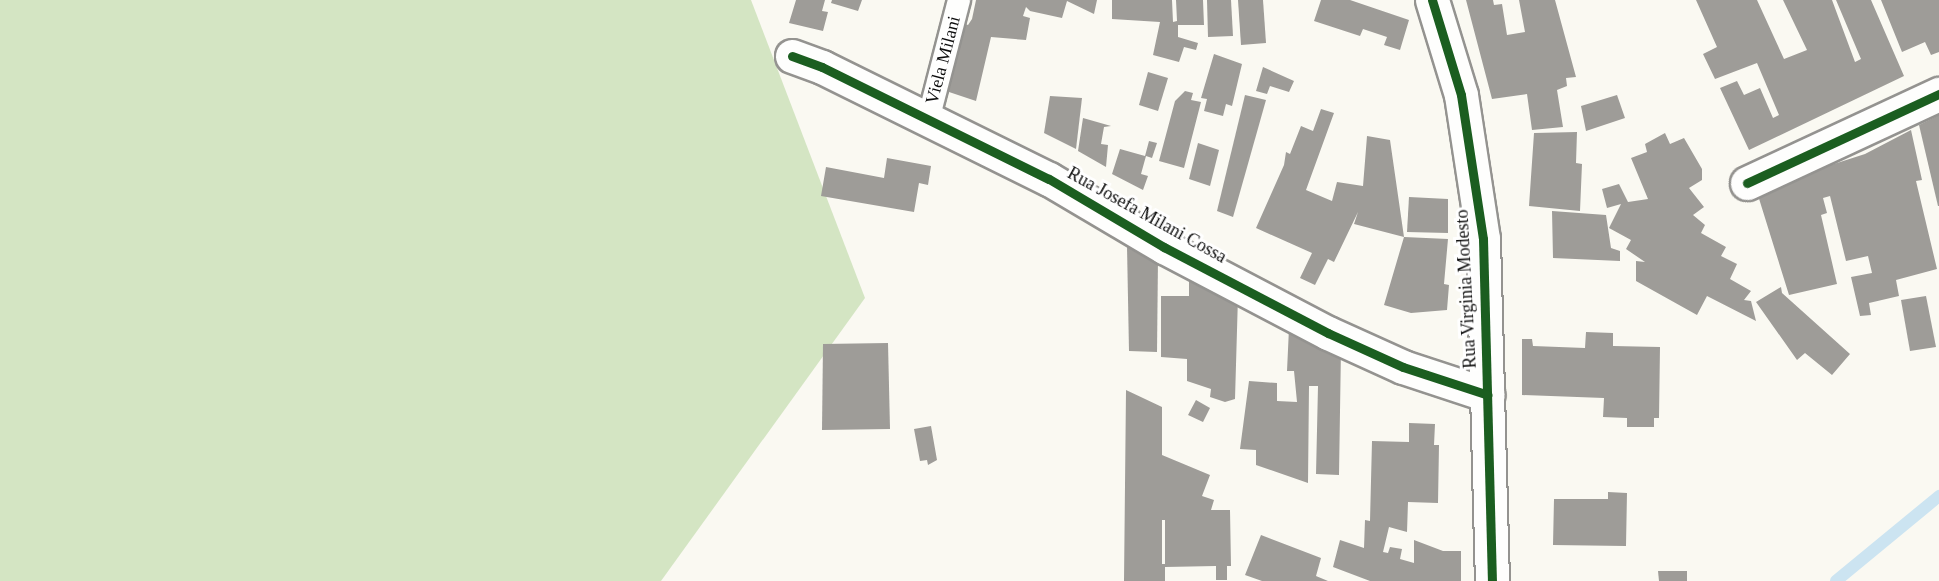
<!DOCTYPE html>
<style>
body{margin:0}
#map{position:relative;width:1939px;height:581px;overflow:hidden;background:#faf9f2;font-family:"Times New Roman",serif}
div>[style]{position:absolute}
.forest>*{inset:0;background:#d4e5c3}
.stream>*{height:12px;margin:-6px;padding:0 6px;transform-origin:6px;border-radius:6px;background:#cce4f1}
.building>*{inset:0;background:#9e9c98}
.roads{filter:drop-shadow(2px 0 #949390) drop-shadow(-2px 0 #949390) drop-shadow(0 2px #949390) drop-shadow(0 -2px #949390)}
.service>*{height:22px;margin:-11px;padding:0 11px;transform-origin:11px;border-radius:11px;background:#fefefd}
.minor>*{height:33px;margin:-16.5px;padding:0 16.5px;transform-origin:16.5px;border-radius:16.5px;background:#fefefd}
.cycleway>*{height:9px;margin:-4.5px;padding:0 4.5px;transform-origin:4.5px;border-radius:4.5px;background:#1b5e20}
span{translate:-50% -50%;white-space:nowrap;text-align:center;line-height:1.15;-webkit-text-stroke:6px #fff;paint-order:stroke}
.street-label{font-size:18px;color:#0d0d0d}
</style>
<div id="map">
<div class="forest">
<i style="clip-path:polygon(0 0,751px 0,865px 298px,661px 581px,0 581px)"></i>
</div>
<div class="stream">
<i style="left:1836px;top:581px;width:134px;rotate:-39.5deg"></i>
</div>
<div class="building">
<i style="clip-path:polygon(796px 0,825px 0,822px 11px,828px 12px,823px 31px,789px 23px)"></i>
<i style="clip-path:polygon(832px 0,862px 0,858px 11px,831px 3px)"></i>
<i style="clip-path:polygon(976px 0,1097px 0,1094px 14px,1067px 1px,1062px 18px,1030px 11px,1026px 7px,1023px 16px,1030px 18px,1026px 40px,991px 37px,976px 101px,943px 90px,961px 22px,968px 25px,972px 19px)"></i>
<i style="clip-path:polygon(1112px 0,1172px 0,1173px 22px,1177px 21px,1176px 0,1203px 0,1204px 25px,1178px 25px,1178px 37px,1198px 43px,1196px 50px,1184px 47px,1179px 62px,1153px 55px,1160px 22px,1112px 19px)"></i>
<i style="clip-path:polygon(1207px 0,1231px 0,1233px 36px,1208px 37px)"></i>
<i style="clip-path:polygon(1238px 0,1263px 0,1266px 43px,1241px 45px)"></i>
<i style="clip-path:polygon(1321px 0,1350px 0,1409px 20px,1400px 50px,1384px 45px,1387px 37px,1363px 29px,1360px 36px,1314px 21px)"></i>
<i style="clip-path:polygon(1466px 0,1493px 0,1494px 5px,1502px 4px,1507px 35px,1525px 32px,1519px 0,1555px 0,1576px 77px,1566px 78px,1567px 86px,1557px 90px,1563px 127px,1532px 130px,1527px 94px,1492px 99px)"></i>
<i style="clip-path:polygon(1696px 0,1757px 0,1784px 59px,1807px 50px,1783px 0,1832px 0,1855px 62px,1861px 59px,1836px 0,1871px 0,1904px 76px,1749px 150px,1720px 88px,1737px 81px,1744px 95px,1760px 88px,1773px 118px,1779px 115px,1757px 63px,1715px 79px,1703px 54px,1717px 47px)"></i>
<i style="clip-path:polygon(1881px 0,1939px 0,1939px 52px,1931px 55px,1925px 42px,1902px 52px)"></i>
<i style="clip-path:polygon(1214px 54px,1242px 64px,1232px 106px,1226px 104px,1223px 116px,1204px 111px,1207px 99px,1201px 98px)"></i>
<i style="clip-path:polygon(1263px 67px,1294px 81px,1289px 92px,1270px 86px,1267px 94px,1256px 91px)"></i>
<i style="clip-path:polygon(1148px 72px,1168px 78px,1158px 111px,1139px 105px)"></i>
<i style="clip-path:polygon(1185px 91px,1193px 93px,1191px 100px,1201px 102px,1184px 168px,1159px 161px,1175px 101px)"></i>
<i style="clip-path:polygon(1245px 95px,1266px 100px,1233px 217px,1217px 211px)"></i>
<i style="clip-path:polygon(1617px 95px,1625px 118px,1586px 131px,1581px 106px)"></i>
<i style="clip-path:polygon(1050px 96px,1082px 98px,1076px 149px,1044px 133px)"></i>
<i style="clip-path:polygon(1321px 109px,1334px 113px,1306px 190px,1332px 201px,1337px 182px,1363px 186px,1367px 136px,1390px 140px,1404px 237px,1448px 239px,1444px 284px,1449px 285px,1447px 310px,1411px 313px,1384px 305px,1404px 237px,1354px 224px,1358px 212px,1334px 262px,1328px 259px,1315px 285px,1300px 278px,1312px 253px,1256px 228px,1284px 165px,1286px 152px,1290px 154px,1301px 126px,1313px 131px)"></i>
<i style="clip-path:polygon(1939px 115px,1939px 206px,1938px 206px,1919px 125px)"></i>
<i style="clip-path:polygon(1083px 118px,1111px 126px,1104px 127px,1101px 144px,1108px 145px,1106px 167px,1078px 151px)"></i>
<i style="clip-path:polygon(1911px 130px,1922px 180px,1916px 181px,1937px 269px,1896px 280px,1899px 296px,1869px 303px,1871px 315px,1860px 316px,1851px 277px,1872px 273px,1868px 256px,1846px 261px,1830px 196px,1823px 198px,1827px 213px,1821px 215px,1837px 284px,1789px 295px,1756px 189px,1865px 154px)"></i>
<i style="clip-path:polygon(1577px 132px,1576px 163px,1582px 164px,1580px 211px,1529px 206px,1534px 133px)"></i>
<i style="clip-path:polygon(1665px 133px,1670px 144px,1684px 138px,1702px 169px,1702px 180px,1689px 188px,1704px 207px,1693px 215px,1705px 225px,1701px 233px,1726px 247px,1721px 256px,1737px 264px,1730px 279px,1751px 291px,1744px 300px,1751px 301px,1756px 321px,1707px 296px,1697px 315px,1636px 281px,1636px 261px,1645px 262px,1626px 249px,1631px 240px,1609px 228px,1621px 204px,1607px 208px,1602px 189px,1619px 184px,1628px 202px,1648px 199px,1631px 158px,1647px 152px,1645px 144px)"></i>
<i style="clip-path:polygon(1149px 141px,1157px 143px,1152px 158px,1146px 156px,1141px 174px,1148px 176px,1143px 190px,1112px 174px,1120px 149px,1145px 156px)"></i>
<i style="clip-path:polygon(1198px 143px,1219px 150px,1210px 186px,1189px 179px)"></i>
<i style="clip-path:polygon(887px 158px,931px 166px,928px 185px,919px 183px,914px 212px,821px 196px,826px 167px,884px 178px)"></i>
<i style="clip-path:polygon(1409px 197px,1448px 199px,1448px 233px,1407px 232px)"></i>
<i style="clip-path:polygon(1552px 211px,1606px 215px,1611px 248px,1620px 251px,1620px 261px,1553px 258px)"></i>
<i style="clip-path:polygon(1127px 246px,1158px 258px,1157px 352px,1129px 351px)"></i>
<i style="clip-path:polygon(1189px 272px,1238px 296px,1235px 399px,1225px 402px,1210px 397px,1211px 389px,1187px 381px,1187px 359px,1161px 357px,1161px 296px,1189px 296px)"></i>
<i style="clip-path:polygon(1781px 287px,1782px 293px,1850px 354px,1832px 375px,1805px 353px,1797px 360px,1756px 302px)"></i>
<i style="clip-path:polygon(1926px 296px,1936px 347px,1910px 351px,1901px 300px)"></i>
<i style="clip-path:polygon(1289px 328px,1341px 348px,1339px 475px,1316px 474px,1318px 386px,1309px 386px,1308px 483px,1256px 465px,1256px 450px,1240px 449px,1249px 381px,1277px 383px,1277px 401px,1297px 402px,1294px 371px,1287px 371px)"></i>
<i style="clip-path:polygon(1586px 332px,1613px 333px,1613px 346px,1660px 347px,1659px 418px,1654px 418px,1654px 427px,1627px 427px,1627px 418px,1603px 417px,1604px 398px,1522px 395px,1522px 339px,1532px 339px,1533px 346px,1585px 348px)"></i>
<i style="clip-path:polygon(888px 343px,890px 429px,822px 430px,823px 344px)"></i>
<i style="clip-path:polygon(evenodd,1126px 390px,1162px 407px,1162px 455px,1210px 475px,1202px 496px,1214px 500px,1211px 510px,1230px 510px,1231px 566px,1227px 566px,1227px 580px,1216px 580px,1216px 566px,1165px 567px,1165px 581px,1124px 581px,1126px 390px,1162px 520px,1165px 520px,1165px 564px,1162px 564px,1162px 520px)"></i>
<i style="clip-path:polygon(1196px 400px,1210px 408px,1203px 422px,1188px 415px)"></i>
<i style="clip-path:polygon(1409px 423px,1435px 424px,1434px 445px,1439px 445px,1438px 503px,1408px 502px,1407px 532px,1389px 527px,1383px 552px,1388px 553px,1390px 547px,1402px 549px,1400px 559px,1414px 563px,1414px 540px,1443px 551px,1461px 551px,1461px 581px,1370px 581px,1333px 567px,1340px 540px,1364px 548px,1365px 520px,1370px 521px,1372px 441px,1409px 442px)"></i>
<i style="clip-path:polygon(931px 426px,937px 460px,928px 465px,927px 460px,920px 461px,914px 429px)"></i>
<i style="clip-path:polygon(1608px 492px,1627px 493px,1626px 546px,1553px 545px,1554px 499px,1608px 499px)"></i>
<i style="clip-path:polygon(1261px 535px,1321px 558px,1316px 576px,1328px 581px,1262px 581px,1245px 575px)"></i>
<i style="clip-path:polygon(1658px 571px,1687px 571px,1687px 581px,1659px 581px)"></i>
</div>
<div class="roads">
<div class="service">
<i style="left:928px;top:120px;width:124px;rotate:-75.5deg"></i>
</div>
<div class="minor">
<i style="left:1432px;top:0;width:99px;rotate:73deg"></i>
<i style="left:1461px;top:95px;width:146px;rotate:81.3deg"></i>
<i style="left:1483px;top:239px;width:342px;rotate:88.5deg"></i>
<i style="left:792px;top:56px;width:32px;rotate:20deg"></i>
<i style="left:822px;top:67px;width:253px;rotate:26.3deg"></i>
<i style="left:1049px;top:179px;width:134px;rotate:30.6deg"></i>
<i style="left:1164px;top:247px;width:185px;rotate:27.7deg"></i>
<i style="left:1328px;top:333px;width:82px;rotate:24.4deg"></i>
<i style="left:1403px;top:367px;width:89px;rotate:18.2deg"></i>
<i style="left:1747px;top:183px;width:212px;rotate:-24.9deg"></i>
</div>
</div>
<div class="cycleway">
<i style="left:1432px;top:0;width:99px;rotate:73deg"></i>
<i style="left:1461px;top:95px;width:146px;rotate:81.3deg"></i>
<i style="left:1483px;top:239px;width:342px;rotate:88.5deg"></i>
<i style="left:792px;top:56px;width:32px;rotate:20deg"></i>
<i style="left:822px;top:67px;width:253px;rotate:26.3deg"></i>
<i style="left:1049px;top:179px;width:134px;rotate:30.6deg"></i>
<i style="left:1164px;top:247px;width:185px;rotate:27.7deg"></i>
<i style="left:1328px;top:333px;width:82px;rotate:24.4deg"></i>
<i style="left:1403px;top:367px;width:89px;rotate:18.2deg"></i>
<i style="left:1747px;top:183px;width:212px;rotate:-24.9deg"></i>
</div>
<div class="street-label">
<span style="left:943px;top:60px;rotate:-75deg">Viela Milani</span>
<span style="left:1147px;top:215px;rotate:29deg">Rua Josefa Milani Cossa</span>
<span style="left:1466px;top:289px;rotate:-93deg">Rua Virginia Modesto</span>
</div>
</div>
